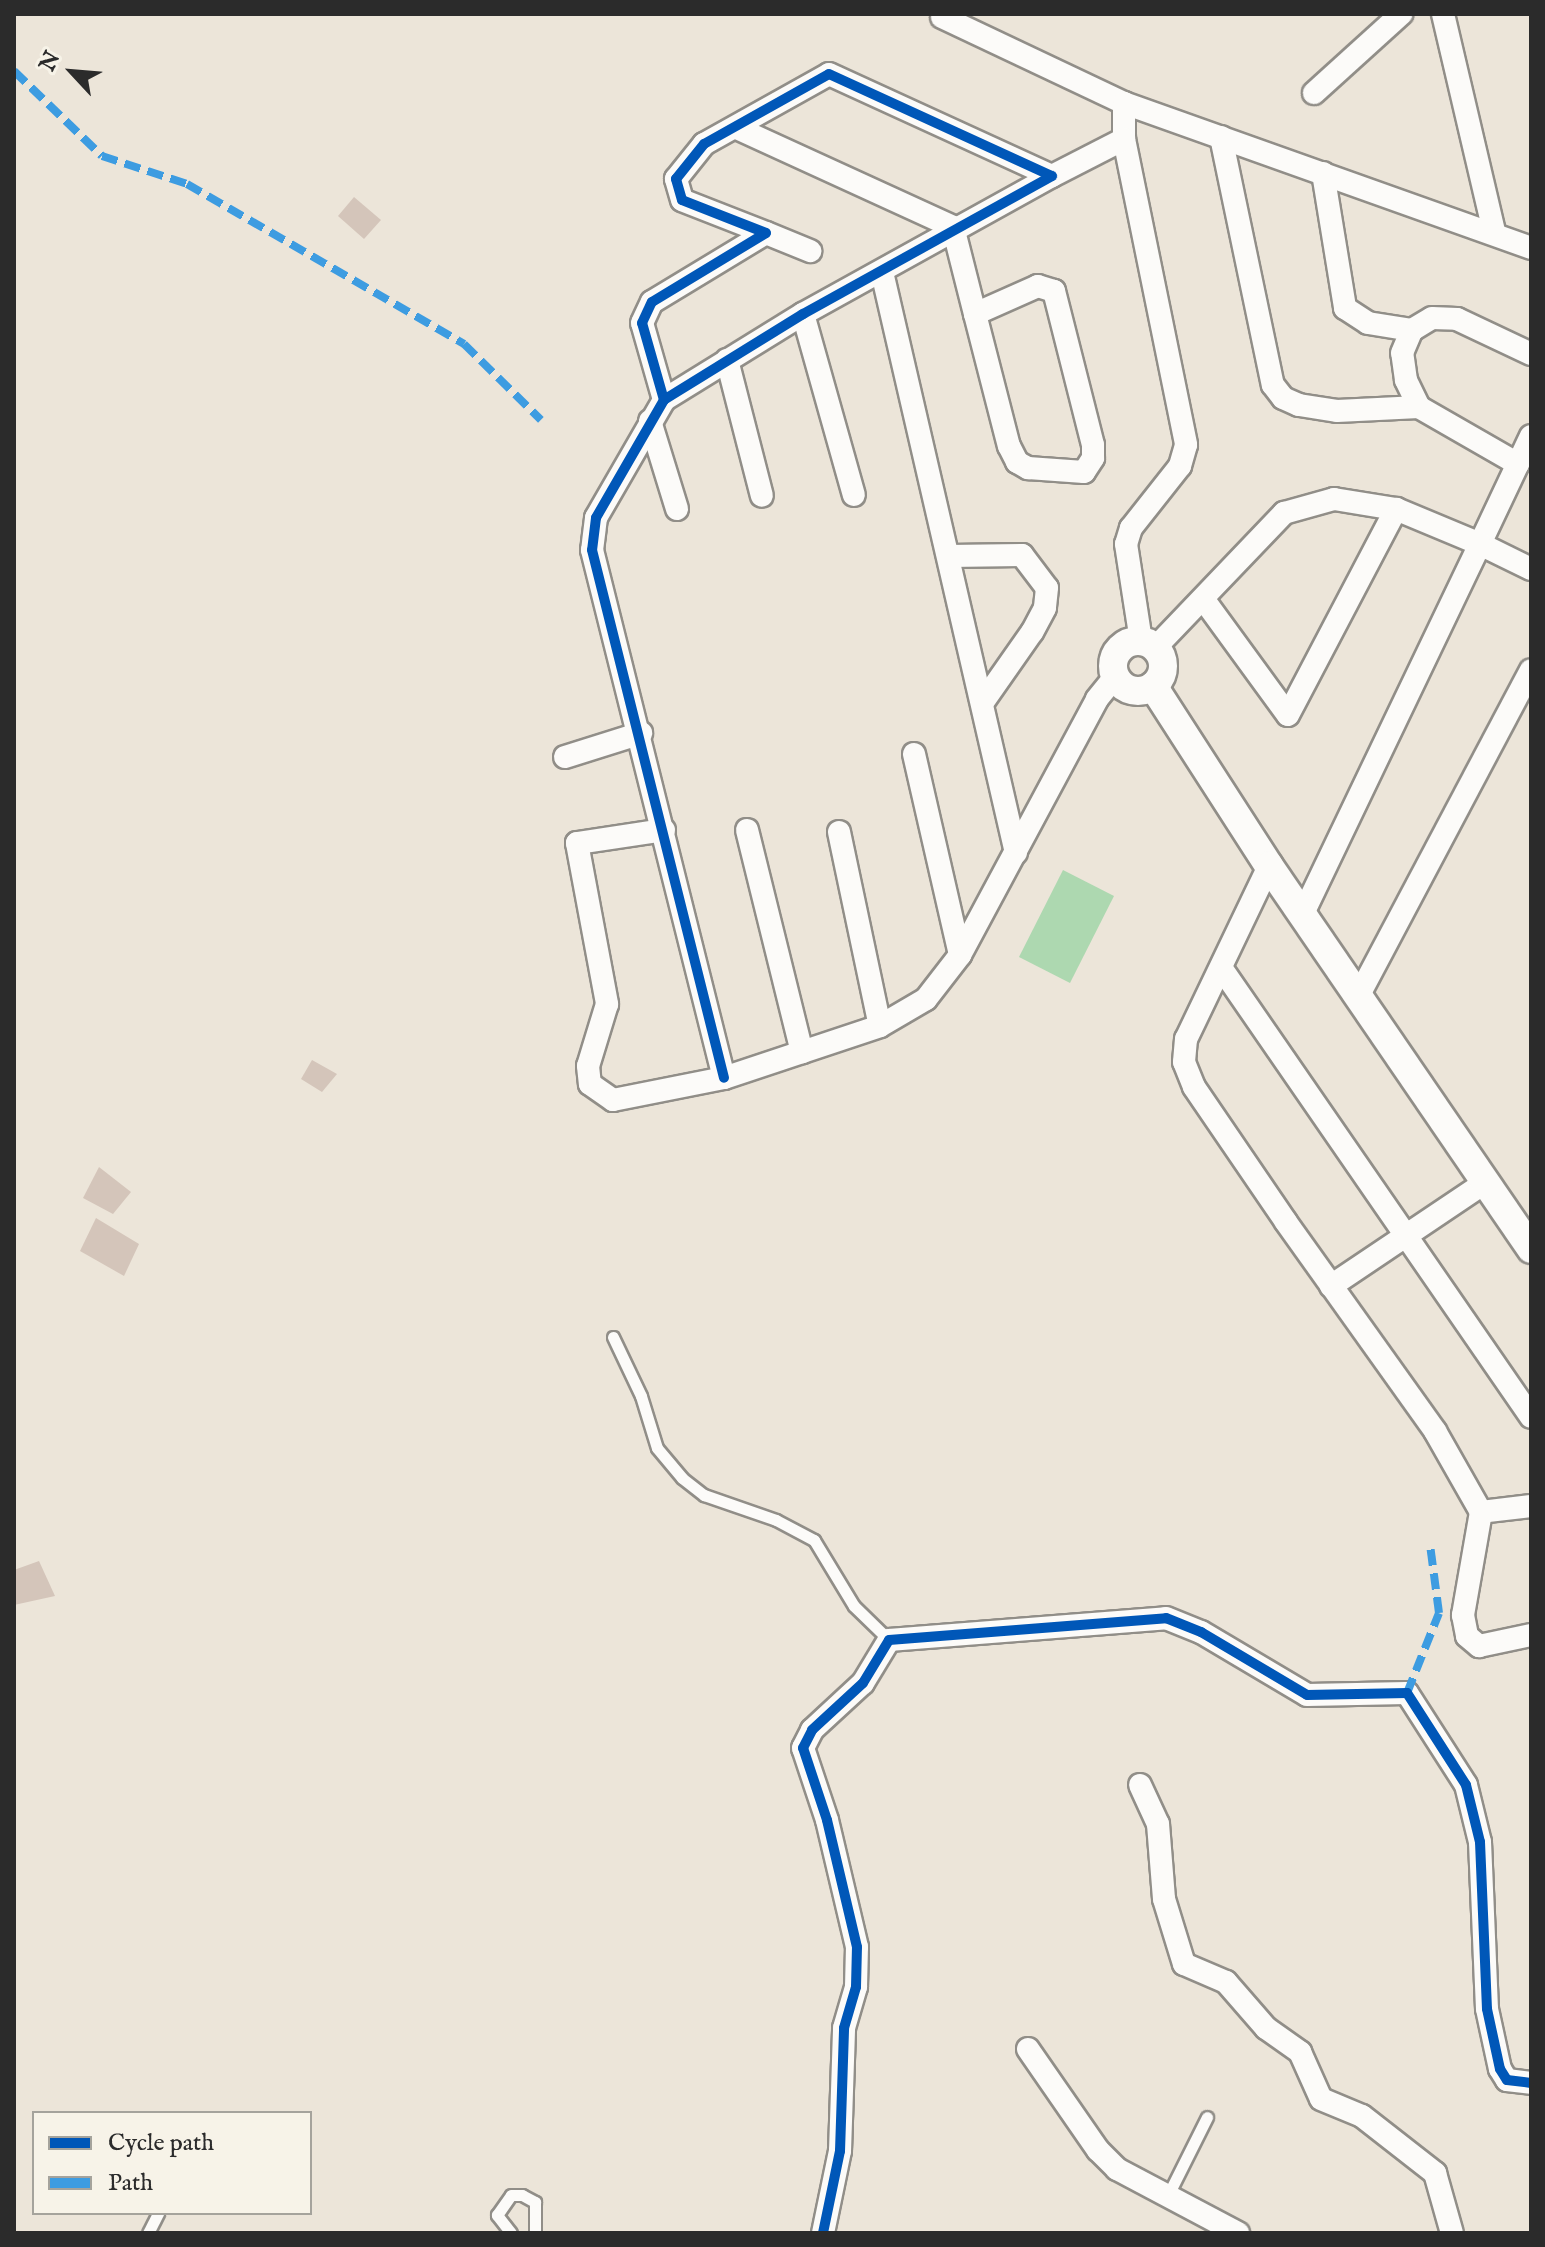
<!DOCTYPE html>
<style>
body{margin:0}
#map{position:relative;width:1545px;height:2247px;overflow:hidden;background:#ece5d9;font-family:"IM FELL English",serif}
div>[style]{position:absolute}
.green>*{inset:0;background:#add8b0}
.building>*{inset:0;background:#d4c5ba}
.roads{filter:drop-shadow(2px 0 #918e88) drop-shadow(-2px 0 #918e88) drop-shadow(0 2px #918e88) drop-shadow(0 -2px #918e88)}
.service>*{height:11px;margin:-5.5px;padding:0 5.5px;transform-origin:5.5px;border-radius:5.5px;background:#fcfbf9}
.minor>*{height:22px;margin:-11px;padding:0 11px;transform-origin:11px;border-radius:11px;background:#fcfbf9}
.tertiary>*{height:28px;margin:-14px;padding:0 14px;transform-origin:14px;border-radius:14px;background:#fcfbf9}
.tertiary>.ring{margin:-14px;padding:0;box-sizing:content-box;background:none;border:28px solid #fcfbf9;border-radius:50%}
.quiet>*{height:8px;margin-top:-4px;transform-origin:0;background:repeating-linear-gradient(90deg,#3d9ce1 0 16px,transparent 0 24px)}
.cycleway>*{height:10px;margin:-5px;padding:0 5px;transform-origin:5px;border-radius:5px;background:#0057b8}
span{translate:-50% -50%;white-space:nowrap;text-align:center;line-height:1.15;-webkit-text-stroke:6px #f7f3e8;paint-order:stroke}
.frame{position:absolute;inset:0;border:16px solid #2b2b2b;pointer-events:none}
.legend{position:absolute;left:32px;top:2111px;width:280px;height:104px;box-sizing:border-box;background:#f7f3e8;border:2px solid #a5a39c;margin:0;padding:10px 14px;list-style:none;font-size:24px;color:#2b2b2b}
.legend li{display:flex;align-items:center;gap:16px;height:40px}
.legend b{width:40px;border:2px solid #a5a39c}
.north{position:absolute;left:32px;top:32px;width:80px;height:80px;-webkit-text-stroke:6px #f7f3e8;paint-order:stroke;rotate:296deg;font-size:22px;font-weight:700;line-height:32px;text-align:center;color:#2b2b2b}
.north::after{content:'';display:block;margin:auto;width:28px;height:36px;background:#2b2b2b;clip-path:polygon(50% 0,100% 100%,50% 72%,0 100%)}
</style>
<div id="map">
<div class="green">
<i style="clip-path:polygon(1063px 870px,1114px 896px,1070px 983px,1019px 957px)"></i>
</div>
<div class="building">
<i style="clip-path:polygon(354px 197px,381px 220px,364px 239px,338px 216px)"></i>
<i style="clip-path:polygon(312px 1060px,337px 1074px,322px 1092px,301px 1079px)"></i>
<i style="clip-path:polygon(99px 1167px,131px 1192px,113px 1214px,83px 1198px)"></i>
<i style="clip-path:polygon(96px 1218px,139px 1244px,124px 1276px,80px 1251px)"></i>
<i style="clip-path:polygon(39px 1561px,55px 1596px,14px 1605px,14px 1570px)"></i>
</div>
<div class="roads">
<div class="service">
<i style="left:613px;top:1337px;width:65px;rotate:64.6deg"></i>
<i style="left:641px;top:1396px;width:54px;rotate:72.9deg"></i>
<i style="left:657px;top:1448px;width:39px;rotate:50deg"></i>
<i style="left:682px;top:1478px;width:28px;rotate:38deg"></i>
<i style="left:704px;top:1495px;width:76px;rotate:19.1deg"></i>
<i style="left:776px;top:1520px;width:43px;rotate:27.8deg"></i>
<i style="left:814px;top:1540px;width:77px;rotate:58.8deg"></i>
<i style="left:854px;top:1606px;width:49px;rotate:44.2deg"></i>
<i style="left:1168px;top:2195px;width:87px;rotate:-63.4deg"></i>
<i style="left:148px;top:2233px;width:22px;rotate:-63deg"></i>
<i style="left:511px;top:2233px;width:23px;rotate:-128deg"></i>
<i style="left:497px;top:2215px;width:24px;rotate:-55deg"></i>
<i style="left:511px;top:2195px;width:11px"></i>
<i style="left:522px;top:2195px;width:15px;rotate:28deg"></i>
<i style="left:535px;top:2202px;width:31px;rotate:90deg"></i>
</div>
<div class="minor">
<i style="left:1443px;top:14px;width:224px;rotate:76.8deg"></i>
<i style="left:942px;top:17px;width:201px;rotate:25.3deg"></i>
<i style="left:1124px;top:103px;width:432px;rotate:19.6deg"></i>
<i style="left:1314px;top:93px;width:118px;rotate:-42.2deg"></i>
<i style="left:1124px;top:103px;width:36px;rotate:90deg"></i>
<i style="left:1124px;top:139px;width:312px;rotate:78.5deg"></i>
<i style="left:1186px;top:445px;width:22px;rotate:106deg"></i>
<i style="left:1180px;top:466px;width:79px;rotate:128.3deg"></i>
<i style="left:1131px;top:528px;width:17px;rotate:107deg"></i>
<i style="left:1126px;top:544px;width:98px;rotate:81.2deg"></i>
<i style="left:739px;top:129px;width:235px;rotate:24.6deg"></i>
<i style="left:953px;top:227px;width:90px;rotate:75.8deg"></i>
<i style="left:975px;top:314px;width:136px;rotate:75.6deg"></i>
<i style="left:1009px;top:446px;width:18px;rotate:63deg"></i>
<i style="left:1017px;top:462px;width:13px;rotate:29deg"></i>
<i style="left:1028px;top:468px;width:56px;rotate:4.1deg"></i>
<i style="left:1084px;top:472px;width:17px;rotate:-57deg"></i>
<i style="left:1093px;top:458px;width:13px;rotate:-90deg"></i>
<i style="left:1093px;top:445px;width:159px;rotate:-104.2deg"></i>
<i style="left:1054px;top:291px;width:17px;rotate:-163deg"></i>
<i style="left:1038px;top:286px;width:69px;rotate:156deg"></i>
<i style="left:1221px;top:137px;width:253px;rotate:78.2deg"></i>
<i style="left:1273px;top:385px;width:16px;rotate:52deg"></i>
<i style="left:1283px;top:398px;width:17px;rotate:24deg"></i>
<i style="left:1299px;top:405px;width:38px;rotate:9deg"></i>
<i style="left:1337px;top:411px;width:82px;rotate:-2.8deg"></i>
<i style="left:1323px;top:173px;width:137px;rotate:80.7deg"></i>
<i style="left:1345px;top:308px;width:27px;rotate:33deg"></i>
<i style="left:1368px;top:323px;width:45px;rotate:9deg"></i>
<i style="left:1052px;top:176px;width:81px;rotate:-27.2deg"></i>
<i style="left:766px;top:233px;width:48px;rotate:22.2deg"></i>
<i style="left:882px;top:272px;width:596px;rotate:77.01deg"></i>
<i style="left:803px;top:314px;width:188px;rotate:74.3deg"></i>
<i style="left:727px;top:360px;width:140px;rotate:75.6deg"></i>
<i style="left:664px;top:400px;width:80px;rotate:-105.9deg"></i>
<i style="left:642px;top:323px;width:23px;rotate:-65deg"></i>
<i style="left:652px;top:302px;width:133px;rotate:-31.2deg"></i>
<i style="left:766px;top:233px;width:90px;rotate:-158.6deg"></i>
<i style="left:682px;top:200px;width:22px;rotate:-106deg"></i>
<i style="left:676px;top:179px;width:45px;rotate:-51.3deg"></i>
<i style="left:704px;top:144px;width:143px;rotate:-29.2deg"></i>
<i style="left:829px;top:74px;width:245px;rotate:24.6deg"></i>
<i style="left:1052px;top:176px;width:285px;rotate:151deg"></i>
<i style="left:803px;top:314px;width:163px;rotate:148.3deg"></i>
<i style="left:664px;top:400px;width:136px;rotate:120deg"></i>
<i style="left:596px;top:518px;width:32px;rotate:97deg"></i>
<i style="left:592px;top:550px;width:544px;rotate:75.96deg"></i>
<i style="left:650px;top:421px;width:92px;rotate:72.9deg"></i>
<i style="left:1531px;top:436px;width:119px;rotate:115.3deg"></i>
<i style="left:1480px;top:544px;width:57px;rotate:26.1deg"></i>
<i style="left:1518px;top:464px;width:114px;rotate:-150.1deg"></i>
<i style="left:1419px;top:407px;width:30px;rotate:-116deg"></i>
<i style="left:1406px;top:380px;width:27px;rotate:-98deg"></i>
<i style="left:1402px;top:353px;width:25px;rotate:-67deg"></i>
<i style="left:1412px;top:330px;width:23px;rotate:-31deg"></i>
<i style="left:1432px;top:318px;width:25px;rotate:2deg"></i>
<i style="left:1457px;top:319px;width:82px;rotate:25.3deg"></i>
<i style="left:949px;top:556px;width:73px;rotate:-0.8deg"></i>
<i style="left:1022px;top:555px;width:41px;rotate:52.9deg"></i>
<i style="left:1047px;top:588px;width:20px;rotate:96deg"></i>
<i style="left:1045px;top:608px;width:27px;rotate:118deg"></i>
<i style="left:1032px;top:632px;width:85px;rotate:125deg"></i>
<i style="left:1204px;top:600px;width:142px;rotate:53.9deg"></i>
<i style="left:1288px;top:715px;width:233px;rotate:-62.3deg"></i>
<i style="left:1155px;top:648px;width:187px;rotate:-46.3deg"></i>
<i style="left:1284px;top:513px;width:52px;rotate:-15.6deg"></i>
<i style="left:1334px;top:499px;width:63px;rotate:9.2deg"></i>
<i style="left:1396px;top:509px;width:91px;rotate:22.6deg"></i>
<i style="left:1480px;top:544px;width:408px;rotate:115.6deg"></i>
<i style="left:914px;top:754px;width:206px;rotate:77.1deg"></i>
<i style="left:565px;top:757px;width:80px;rotate:-17.5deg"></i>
<i style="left:664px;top:830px;width:88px;rotate:171.5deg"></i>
<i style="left:577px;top:843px;width:164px;rotate:79.4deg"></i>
<i style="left:607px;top:1004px;width:65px;rotate:107deg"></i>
<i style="left:588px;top:1066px;width:18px;rotate:84deg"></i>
<i style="left:590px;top:1084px;width:28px;rotate:35deg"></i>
<i style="left:613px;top:1100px;width:113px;rotate:-11.2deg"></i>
<i style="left:724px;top:1078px;width:164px;rotate:-18.4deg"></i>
<i style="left:880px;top:1026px;width:53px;rotate:-30.4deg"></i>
<i style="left:926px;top:999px;width:56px;rotate:-52.3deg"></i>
<i style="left:960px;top:955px;width:290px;rotate:-61.8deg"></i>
<i style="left:1097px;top:699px;width:28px;rotate:-51deg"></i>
<i style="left:747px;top:830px;width:229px;rotate:76.1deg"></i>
<i style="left:839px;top:832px;width:198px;rotate:78.1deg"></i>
<i style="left:1269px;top:866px;width:192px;rotate:115.6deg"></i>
<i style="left:1186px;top:1039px;width:23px;rotate:95deg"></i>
<i style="left:1184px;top:1062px;width:27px;rotate:68deg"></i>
<i style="left:1194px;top:1087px;width:163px;rotate:55.7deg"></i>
<i style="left:1286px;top:1222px;width:257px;rotate:54.5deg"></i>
<i style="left:1435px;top:1431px;width:93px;rotate:60.4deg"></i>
<i style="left:1222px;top:969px;width:544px;rotate:55.4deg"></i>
<i style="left:1360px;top:993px;width:365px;rotate:-62.1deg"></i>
<i style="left:1331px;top:1286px;width:184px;rotate:-33.9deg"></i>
<i style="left:1531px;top:1506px;width:50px;rotate:173.2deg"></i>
<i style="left:1481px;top:1512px;width:105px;rotate:99.9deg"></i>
<i style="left:1463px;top:1615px;width:21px;rotate:79deg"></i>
<i style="left:1467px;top:1636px;width:16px;rotate:40deg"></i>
<i style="left:1479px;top:1646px;width:53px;rotate:-11.9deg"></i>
<i style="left:1140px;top:1785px;width:43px;rotate:65.2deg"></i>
<i style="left:1158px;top:1824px;width:75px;rotate:85.4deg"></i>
<i style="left:1164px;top:1899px;width:68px;rotate:72.9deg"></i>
<i style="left:1184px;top:1964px;width:46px;rotate:23.2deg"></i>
<i style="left:1226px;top:1982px;width:61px;rotate:49deg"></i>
<i style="left:1266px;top:2028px;width:42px;rotate:35.2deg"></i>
<i style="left:1300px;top:2052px;width:51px;rotate:65.9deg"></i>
<i style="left:1321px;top:2099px;width:44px;rotate:22.5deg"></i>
<i style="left:1362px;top:2116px;width:93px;rotate:38deg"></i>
<i style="left:1435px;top:2173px;width:62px;rotate:74.2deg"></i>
<i style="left:1028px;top:2049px;width:123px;rotate:55.3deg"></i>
<i style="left:1098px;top:2150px;width:27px;rotate:45deg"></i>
<i style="left:1117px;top:2169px;width:137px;rotate:27.9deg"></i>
<i style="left:823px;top:2233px;width:84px;rotate:-78.3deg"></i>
<i style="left:840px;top:2151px;width:123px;rotate:-88.1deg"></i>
<i style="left:844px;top:2028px;width:43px;rotate:-73.7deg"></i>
<i style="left:856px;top:1987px;width:40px;rotate:-88.6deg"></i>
<i style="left:857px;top:1947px;width:130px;rotate:-103.3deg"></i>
<i style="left:827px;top:1820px;width:76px;rotate:-108.4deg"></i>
<i style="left:803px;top:1748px;width:20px;rotate:-63deg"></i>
<i style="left:812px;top:1730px;width:69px;rotate:-42.7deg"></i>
<i style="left:863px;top:1683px;width:50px;rotate:-58.8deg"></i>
<i style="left:889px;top:1640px;width:278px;rotate:-4.5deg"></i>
<i style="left:1166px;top:1618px;width:38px;rotate:22deg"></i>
<i style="left:1201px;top:1632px;width:123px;rotate:30.7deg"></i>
<i style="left:1307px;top:1695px;width:100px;rotate:-1.1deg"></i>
<i style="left:1407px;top:1693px;width:109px;rotate:57.3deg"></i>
<i style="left:1466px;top:1785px;width:59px;rotate:76.2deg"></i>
<i style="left:1480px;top:1842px;width:167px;rotate:87.6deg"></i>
<i style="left:1487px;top:2009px;width:61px;rotate:77.8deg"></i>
<i style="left:1500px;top:2069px;width:13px;rotate:58deg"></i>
<i style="left:1507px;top:2080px;width:24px;rotate:7deg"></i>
</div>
<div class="tertiary">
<i class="ring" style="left:1113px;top:641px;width:22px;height:22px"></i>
<i style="left:1153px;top:686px;width:214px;rotate:57.2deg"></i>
<i style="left:1269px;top:866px;width:464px;rotate:55.6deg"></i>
</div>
</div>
<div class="quiet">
<i style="left:14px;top:71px;width:122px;rotate:44deg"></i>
<i style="left:102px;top:156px;width:89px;rotate:18.2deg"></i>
<i style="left:187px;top:184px;width:320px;rotate:30deg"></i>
<i style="left:464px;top:344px;width:108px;rotate:44.6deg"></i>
<i style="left:1407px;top:1693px;width:86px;rotate:-68.2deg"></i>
<i style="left:1439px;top:1613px;width:69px;rotate:-97.5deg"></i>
</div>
<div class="cycleway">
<i style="left:664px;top:400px;width:80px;rotate:-105.9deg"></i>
<i style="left:642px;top:323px;width:23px;rotate:-65deg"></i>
<i style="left:652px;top:302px;width:133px;rotate:-31.2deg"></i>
<i style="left:766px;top:233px;width:90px;rotate:-158.6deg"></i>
<i style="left:682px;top:200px;width:22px;rotate:-106deg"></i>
<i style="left:676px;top:179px;width:45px;rotate:-51.3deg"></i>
<i style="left:704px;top:144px;width:143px;rotate:-29.2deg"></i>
<i style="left:829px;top:74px;width:245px;rotate:24.6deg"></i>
<i style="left:1052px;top:176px;width:285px;rotate:151deg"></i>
<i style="left:803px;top:314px;width:163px;rotate:148.3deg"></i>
<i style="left:664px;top:400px;width:136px;rotate:120deg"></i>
<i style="left:596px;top:518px;width:32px;rotate:97deg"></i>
<i style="left:592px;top:550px;width:544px;rotate:75.96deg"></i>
<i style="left:823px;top:2233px;width:84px;rotate:-78.3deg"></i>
<i style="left:840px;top:2151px;width:123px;rotate:-88.1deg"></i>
<i style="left:844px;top:2028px;width:43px;rotate:-73.7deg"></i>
<i style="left:856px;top:1987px;width:40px;rotate:-88.6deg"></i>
<i style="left:857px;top:1947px;width:130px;rotate:-103.3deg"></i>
<i style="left:827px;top:1820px;width:76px;rotate:-108.4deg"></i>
<i style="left:803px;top:1748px;width:20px;rotate:-63deg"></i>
<i style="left:812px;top:1730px;width:69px;rotate:-42.7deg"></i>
<i style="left:863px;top:1683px;width:50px;rotate:-58.8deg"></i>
<i style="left:889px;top:1640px;width:278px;rotate:-4.5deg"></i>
<i style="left:1166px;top:1618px;width:38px;rotate:22deg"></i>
<i style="left:1201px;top:1632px;width:123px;rotate:30.7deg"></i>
<i style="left:1307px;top:1695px;width:100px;rotate:-1.1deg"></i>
<i style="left:1407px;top:1693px;width:109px;rotate:57.3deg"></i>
<i style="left:1466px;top:1785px;width:59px;rotate:76.2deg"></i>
<i style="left:1480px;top:1842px;width:167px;rotate:87.6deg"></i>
<i style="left:1487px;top:2009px;width:61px;rotate:77.8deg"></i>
<i style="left:1500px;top:2069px;width:13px;rotate:58deg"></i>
<i style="left:1507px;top:2080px;width:24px;rotate:7deg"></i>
</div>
<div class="frame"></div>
<ul class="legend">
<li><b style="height:10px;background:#0057b8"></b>Cycle path</li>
<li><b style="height:10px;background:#3d9ce1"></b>Path</li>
</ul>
<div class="north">N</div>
</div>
